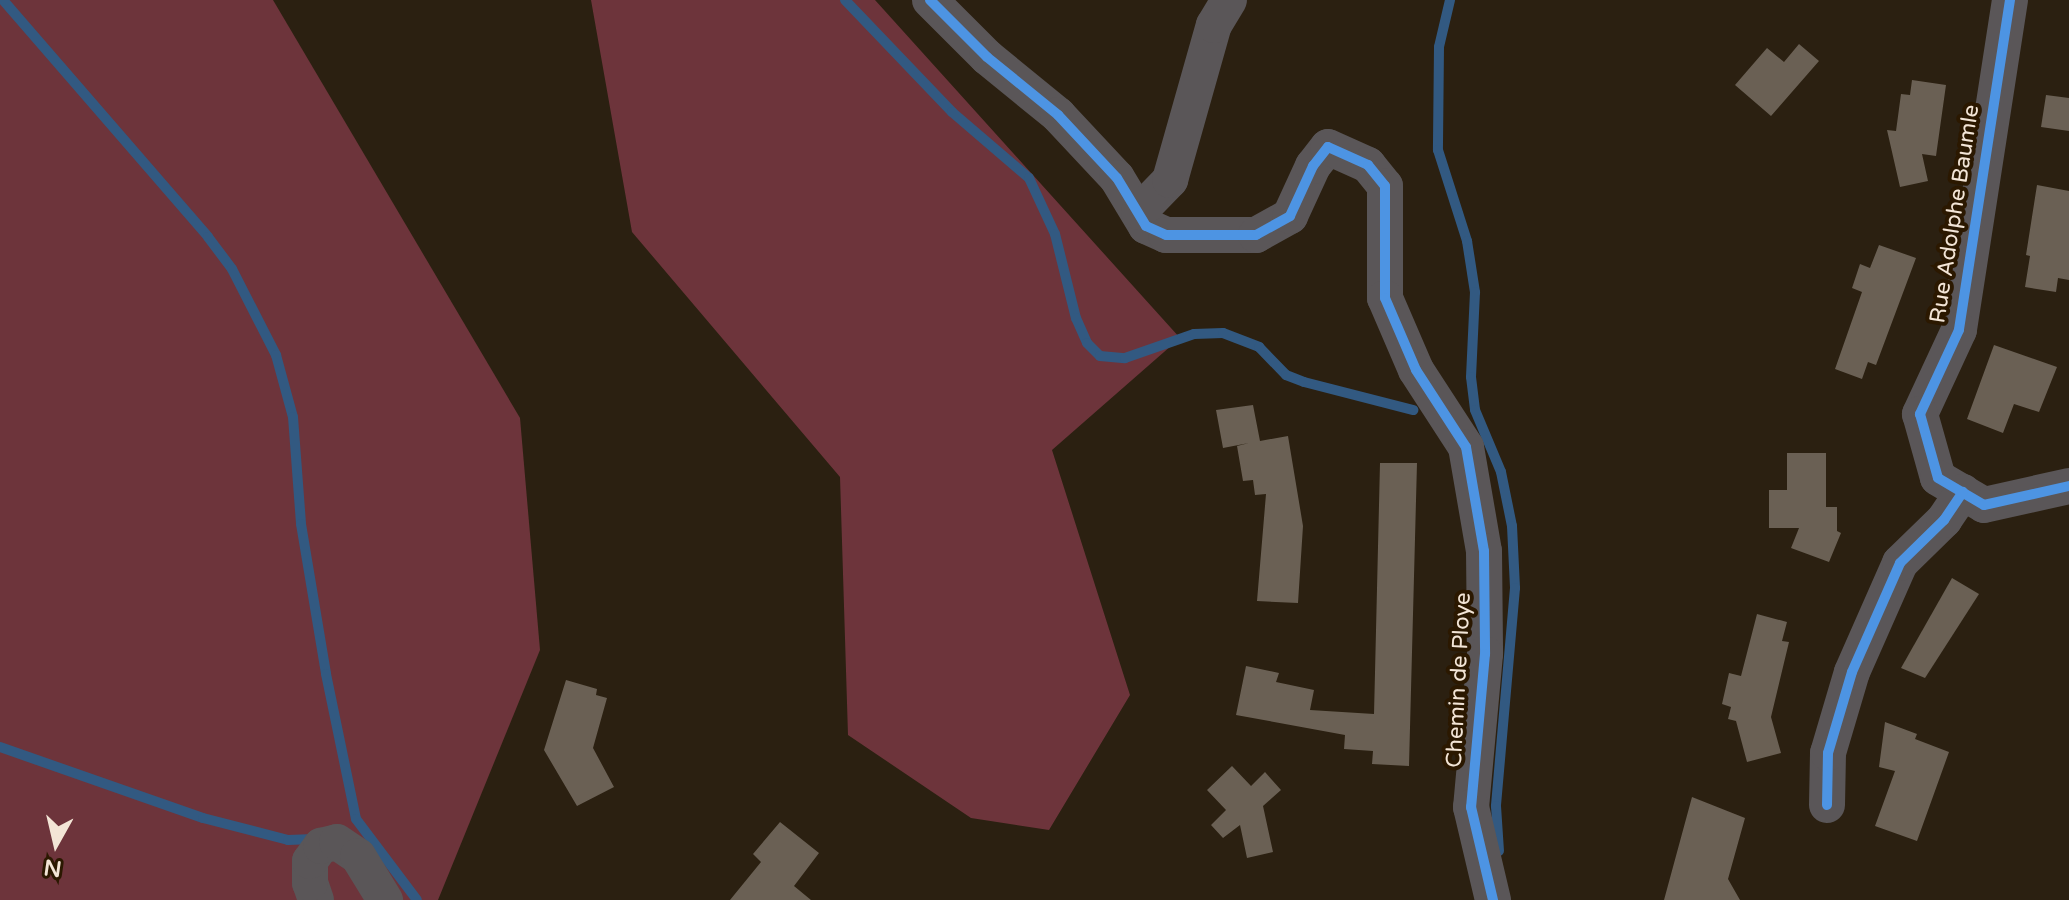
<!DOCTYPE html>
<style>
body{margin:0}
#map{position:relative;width:2069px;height:900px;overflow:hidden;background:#2b2011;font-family:"Varela Round",sans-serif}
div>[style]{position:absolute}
.forest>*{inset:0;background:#6d343b}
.stream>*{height:10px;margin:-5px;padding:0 5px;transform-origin:5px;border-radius:5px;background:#325981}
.building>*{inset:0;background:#6a6054}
.minor>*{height:36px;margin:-18px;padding:0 18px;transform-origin:18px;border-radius:18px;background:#5a5658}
.cycleway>*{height:10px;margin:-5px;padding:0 5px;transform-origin:5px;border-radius:5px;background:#4d94e3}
span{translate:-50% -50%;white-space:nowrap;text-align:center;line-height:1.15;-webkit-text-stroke:8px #2b1800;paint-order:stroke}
.street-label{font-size:22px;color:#f3e5d6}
.north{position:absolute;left:16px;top:804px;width:80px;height:80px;-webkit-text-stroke:6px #2b1800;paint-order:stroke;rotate:188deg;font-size:22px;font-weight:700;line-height:32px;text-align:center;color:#f3e5d6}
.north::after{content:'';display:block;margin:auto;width:28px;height:36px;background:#f3e5d6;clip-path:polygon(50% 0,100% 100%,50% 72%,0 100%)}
</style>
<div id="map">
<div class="forest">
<i style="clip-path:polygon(0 0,273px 0,520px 418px,540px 650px,438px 900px,0 900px)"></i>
<i style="clip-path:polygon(591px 0,875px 0,1180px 338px,1052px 450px,1130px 695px,1049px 830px,971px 818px,848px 735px,840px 477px,632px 232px)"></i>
</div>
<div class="stream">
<i style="left:3px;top:0;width:313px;rotate:49.1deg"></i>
<i style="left:208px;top:237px;width:40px;rotate:53deg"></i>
<i style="left:232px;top:269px;width:97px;rotate:62.9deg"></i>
<i style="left:276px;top:355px;width:64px;rotate:74.7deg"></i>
<i style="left:293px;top:417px;width:107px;rotate:85.7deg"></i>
<i style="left:301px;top:524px;width:152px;rotate:80.5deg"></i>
<i style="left:326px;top:674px;width:148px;rotate:78.3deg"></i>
<i style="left:356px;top:819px;width:101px;rotate:53deg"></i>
<i style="left:845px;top:0;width:155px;rotate:46.3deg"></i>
<i style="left:952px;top:112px;width:101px;rotate:40.6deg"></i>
<i style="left:1029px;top:178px;width:62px;rotate:65.1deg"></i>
<i style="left:1055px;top:234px;width:87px;rotate:76deg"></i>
<i style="left:1076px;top:318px;width:27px;rotate:66deg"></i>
<i style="left:1087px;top:343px;width:18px;rotate:45deg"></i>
<i style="left:1100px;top:356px;width:25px;rotate:5deg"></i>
<i style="left:1125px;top:358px;width:73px;rotate:-19.2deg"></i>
<i style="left:1194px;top:334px;width:29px;rotate:-2deg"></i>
<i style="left:1223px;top:333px;width:39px;rotate:21deg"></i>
<i style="left:1259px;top:347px;width:39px;rotate:46deg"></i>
<i style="left:1286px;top:375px;width:19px;rotate:21deg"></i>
<i style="left:1304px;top:382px;width:113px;rotate:14.4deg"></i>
<i style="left:1450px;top:0;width:48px;rotate:103.2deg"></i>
<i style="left:1439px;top:47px;width:103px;rotate:90.6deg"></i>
<i style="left:1438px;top:150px;width:96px;rotate:72.3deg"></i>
<i style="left:1467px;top:241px;width:52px;rotate:81.1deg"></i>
<i style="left:1475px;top:292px;width:85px;rotate:92.7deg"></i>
<i style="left:1471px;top:377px;width:33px;rotate:83deg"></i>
<i style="left:1475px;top:410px;width:67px;rotate:67.2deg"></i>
<i style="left:1501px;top:472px;width:55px;rotate:78.5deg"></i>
<i style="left:1512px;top:526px;width:62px;rotate:87.2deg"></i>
<i style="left:1515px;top:588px;width:219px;rotate:95deg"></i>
<i style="left:1496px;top:806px;width:45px;rotate:86.2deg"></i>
<i style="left:0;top:747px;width:215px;rotate:19.3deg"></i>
<i style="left:203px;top:818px;width:88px;rotate:14.5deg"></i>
<i style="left:288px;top:840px;width:26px;rotate:-2deg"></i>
</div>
<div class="building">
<i style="clip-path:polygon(1799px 44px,1819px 61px,1771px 116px,1735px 85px,1767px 48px,1784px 62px)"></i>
<i style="clip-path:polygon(1912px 80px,1946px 85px,1936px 156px,1922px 154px,1928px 181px,1900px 187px,1887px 130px,1896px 131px,1901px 94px,1910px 95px)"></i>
<i style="clip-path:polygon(2046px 95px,2069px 98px,2069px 131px,2041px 127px)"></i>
<i style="clip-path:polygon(2037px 185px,2069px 191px,2069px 280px,2058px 278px,2056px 292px,2025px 287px,2030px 256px,2026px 255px)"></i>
<i style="clip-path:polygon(1879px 245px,1916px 258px,1876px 365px,1868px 362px,1862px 379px,1835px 369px,1862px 292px,1852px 288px,1860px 264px,1870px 268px)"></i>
<i style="clip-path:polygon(1994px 345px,2057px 367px,2039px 412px,2014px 404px,2003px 433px,1967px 419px)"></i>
<i style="clip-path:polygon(1253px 405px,1260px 441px,1288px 436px,1303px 526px,1298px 603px,1257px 601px,1266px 494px,1255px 495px,1253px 480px,1243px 481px,1237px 446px,1249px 443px,1223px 448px,1216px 410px)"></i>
<i style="clip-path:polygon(1787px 453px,1826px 453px,1826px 507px,1837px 507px,1837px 531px,1841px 533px,1829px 562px,1791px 548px,1799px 528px,1769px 528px,1769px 490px,1787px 490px)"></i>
<i style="clip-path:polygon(1380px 463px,1417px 463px,1409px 766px,1372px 764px,1373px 751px,1344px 749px,1345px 735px,1236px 715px,1246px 666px,1279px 673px,1276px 682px,1314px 690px,1310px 710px,1374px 714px)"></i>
<i style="clip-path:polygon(1952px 578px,1979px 594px,1925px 678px,1901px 668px)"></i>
<i style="clip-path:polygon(1757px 614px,1787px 622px,1782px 641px,1789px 642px,1771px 717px,1781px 753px,1747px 762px,1736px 721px,1728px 719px,1731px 707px,1722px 704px,1729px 673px,1741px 676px)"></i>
<i style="clip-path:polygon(566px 680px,597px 689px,596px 695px,607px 698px,593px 748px,614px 787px,577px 806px,544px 750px)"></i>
<i style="clip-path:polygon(1885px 722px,1917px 734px,1915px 739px,1949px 752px,1917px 841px,1875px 826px,1895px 771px,1879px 767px)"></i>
<i style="clip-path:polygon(1232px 766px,1251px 786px,1265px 772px,1281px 790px,1263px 806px,1273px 852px,1247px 858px,1240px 825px,1223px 838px,1211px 825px,1226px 810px,1207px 790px)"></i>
<i style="clip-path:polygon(1692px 797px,1745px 818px,1728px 879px,1740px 900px,1664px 900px)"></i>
<i style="clip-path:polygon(780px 822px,819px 853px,794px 886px,811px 900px,730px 900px,761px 862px,753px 854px)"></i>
</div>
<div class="minor">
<i style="left:930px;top:0;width:81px;rotate:45deg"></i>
<i style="left:987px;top:57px;width:92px;rotate:39.2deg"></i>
<i style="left:1058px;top:115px;width:86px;rotate:46.9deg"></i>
<i style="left:1117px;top:178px;width:56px;rotate:58.9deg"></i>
<i style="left:1146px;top:226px;width:22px;rotate:24deg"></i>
<i style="left:1166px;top:235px;width:90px"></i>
<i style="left:1256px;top:235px;width:39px;rotate:-29deg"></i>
<i style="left:1290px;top:216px;width:55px;rotate:-65.3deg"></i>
<i style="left:1313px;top:166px;width:24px;rotate:-52deg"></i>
<i style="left:1328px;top:147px;width:44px;rotate:24.2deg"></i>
<i style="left:1368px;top:165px;width:27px;rotate:51deg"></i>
<i style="left:1385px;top:186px;width:112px;rotate:90deg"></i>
<i style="left:1385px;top:298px;width:78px;rotate:66.7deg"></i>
<i style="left:1416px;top:370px;width:92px;rotate:57deg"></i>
<i style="left:1466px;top:447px;width:106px;rotate:80.2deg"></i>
<i style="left:1484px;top:551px;width:103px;rotate:89.4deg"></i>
<i style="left:1485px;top:654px;width:154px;rotate:95.2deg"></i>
<i style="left:1471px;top:807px;width:96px;rotate:76.7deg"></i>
<i style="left:2010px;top:0;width:334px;rotate:98.8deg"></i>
<i style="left:1959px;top:330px;width:93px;rotate:114.9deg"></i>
<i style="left:1920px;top:414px;width:66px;rotate:74.3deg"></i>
<i style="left:1938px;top:478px;width:53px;rotate:30.4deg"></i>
<i style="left:1984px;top:505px;width:87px;rotate:-12.6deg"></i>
<i style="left:1139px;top:212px;width:45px;rotate:-45.9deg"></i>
<i style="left:1170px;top:180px;width:161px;rotate:-74.2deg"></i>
<i style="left:1214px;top:25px;width:29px;rotate:-59deg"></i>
<i style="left:1827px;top:805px;width:52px;rotate:-88.9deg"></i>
<i style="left:1828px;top:753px;width:84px;rotate:-73.5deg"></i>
<i style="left:1852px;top:672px;width:119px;rotate:-66.2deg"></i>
<i style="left:1900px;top:563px;width:62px;rotate:-44.3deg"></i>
<i style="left:1944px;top:520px;width:34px;rotate:-56deg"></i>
<i style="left:316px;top:900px;width:18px;rotate:-109deg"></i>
<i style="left:310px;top:883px;width:22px;rotate:-90deg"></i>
<i style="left:310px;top:861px;width:19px;rotate:-54deg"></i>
<i style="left:321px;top:846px;width:16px;rotate:-14deg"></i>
<i style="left:337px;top:842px;width:25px;rotate:34deg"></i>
<i style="left:358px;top:856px;width:52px;rotate:58.5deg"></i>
</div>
<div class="cycleway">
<i style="left:930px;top:0;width:81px;rotate:45deg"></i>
<i style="left:987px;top:57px;width:92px;rotate:39.2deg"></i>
<i style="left:1058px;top:115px;width:86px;rotate:46.9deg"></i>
<i style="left:1117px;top:178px;width:56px;rotate:58.9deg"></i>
<i style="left:1146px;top:226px;width:22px;rotate:24deg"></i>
<i style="left:1166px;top:235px;width:90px"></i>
<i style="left:1256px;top:235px;width:39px;rotate:-29deg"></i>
<i style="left:1290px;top:216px;width:55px;rotate:-65.3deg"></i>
<i style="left:1313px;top:166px;width:24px;rotate:-52deg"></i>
<i style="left:1328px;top:147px;width:44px;rotate:24.2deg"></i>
<i style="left:1368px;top:165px;width:27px;rotate:51deg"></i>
<i style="left:1385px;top:186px;width:112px;rotate:90deg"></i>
<i style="left:1385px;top:298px;width:78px;rotate:66.7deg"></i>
<i style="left:1416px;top:370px;width:92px;rotate:57deg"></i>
<i style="left:1466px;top:447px;width:106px;rotate:80.2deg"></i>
<i style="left:1484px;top:551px;width:103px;rotate:89.4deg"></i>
<i style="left:1485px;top:654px;width:154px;rotate:95.2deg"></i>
<i style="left:1471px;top:807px;width:96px;rotate:76.7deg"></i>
<i style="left:2010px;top:0;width:334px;rotate:98.8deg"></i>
<i style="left:1959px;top:330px;width:93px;rotate:114.9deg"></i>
<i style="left:1920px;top:414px;width:66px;rotate:74.3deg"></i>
<i style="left:1938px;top:478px;width:53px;rotate:30.4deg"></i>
<i style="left:1984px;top:505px;width:87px;rotate:-12.6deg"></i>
<i style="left:1827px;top:805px;width:52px;rotate:-88.9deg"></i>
<i style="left:1828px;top:753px;width:84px;rotate:-73.5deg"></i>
<i style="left:1852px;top:672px;width:119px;rotate:-66.2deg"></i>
<i style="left:1900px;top:563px;width:62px;rotate:-44.3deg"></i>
<i style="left:1944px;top:520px;width:34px;rotate:-56deg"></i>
</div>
<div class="street-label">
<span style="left:1955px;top:214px;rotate:-81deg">Rue Adolphe Baumle</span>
<span style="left:1459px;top:680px;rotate:-87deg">Chemin de Ploye</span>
</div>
<div class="north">N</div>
</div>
